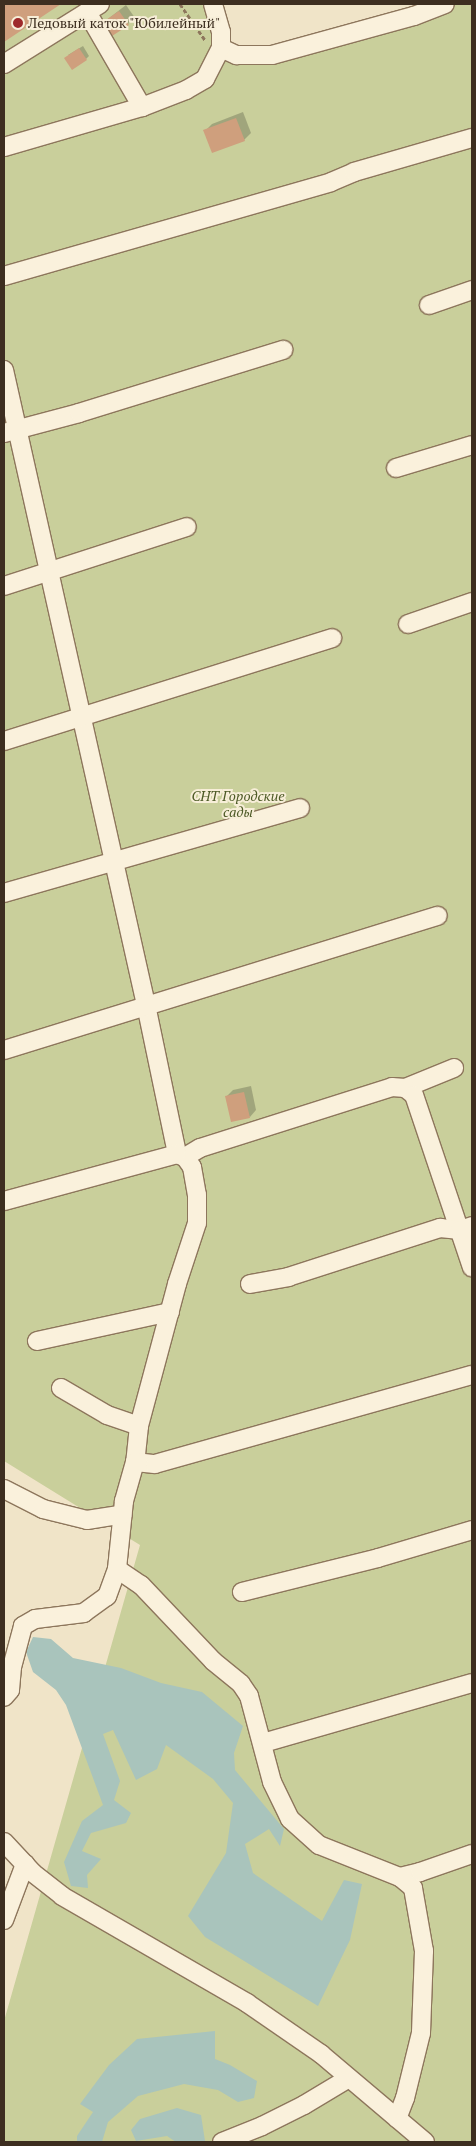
<!DOCTYPE html>
<meta charset="utf-8">
<style>
body{margin:0}
#map{position:relative;width:476px;height:2146px;overflow:hidden;background:#f0e4c8;font-family:"PT Serif",serif}
div>[style]{position:absolute}
.green>*{inset:0;background:#c9cf9b}
.water>*{inset:0;background:#a9c4bc}
.shadow>*{inset:0;background:#0003}
.building>*{inset:0;background:#cf9f7d}
.path>*{height:3px;margin-top:-1.5px;transform-origin:0;background:repeating-linear-gradient(90deg,#8d765c 0 4px,transparent 0 6.5px)}
.roads{filter:drop-shadow(1px 0 #8d765c) drop-shadow(-1px 0 #8d765c) drop-shadow(0 1px #8d765c) drop-shadow(0 -1px #8d765c)}
.minor>*{height:18px;margin:-9px;padding:0 9px;transform-origin:9px;border-radius:9px;background:#faf1dc}
.dots>*{width:14px;height:14px;translate:-50% -50%;box-sizing:border-box;border:2px solid #f7eed8;border-radius:50%}
span{translate:-50% -50%;white-space:nowrap;text-align:center;line-height:1.15;-webkit-text-stroke:4px #f7eed8;paint-order:stroke}
.poi-label{font-size:14px;color:#3d2e20}
.left{translate:0 -50%;text-align:left}
.park-label{font-size:14px;color:#4d5a26;font-style:italic}
.frame{position:absolute;inset:0;border:5px solid #3d2e20;pointer-events:none}
</style>
<div id="map">
<div class="green">
<i style="clip-path:polygon(4px 4px,202px 4px,221px 32px,221px 48px,272px 55px,445px 4px,472px 4px,472px 2142px,4px 2142px,4px 2021px,140px 1545px,4px 1461px)"></i>
</div>
<div class="water">
<i style="clip-path:polygon(33px 1637px,51px 1639px,73px 1658px,121px 1668px,161px 1683px,202px 1692px,243px 1726px,234px 1753px,235px 1770px,284px 1829px,280px 1846px,269px 1829px,245px 1844px,253px 1873px,322px 1921px,344px 1880px,362px 1884px,350px 1940px,318px 2006px,205px 1937px,188px 1916px,226px 1853px,233px 1803px,213px 1779px,166px 1745px,157px 1769px,136px 1780px,113px 1730px,103px 1734px,120px 1781px,114px 1800px,131px 1813px,126px 1823px,91px 1833px,82px 1851px,101px 1859px,87px 1875px,88px 1888px,71px 1886px,64px 1862px,82px 1821px,103px 1805px,66px 1705px,56px 1690px,33px 1672px,26px 1652px)"></i>
<i style="clip-path:polygon(215px 2031px,215px 2059px,230px 2065px,257px 2081px,254px 2098px,238px 2102px,218px 2090px,184px 2084px,138px 2096px,108px 2122px,102px 2142px,77px 2142px,77px 2136px,93px 2112px,80px 2104px,109px 2065px,137px 2039px)"></i>
<i style="clip-path:polygon(177px 2108px,201px 2115px,205px 2141px,176px 2142px,167px 2136px,136px 2141px,131px 2130px,140px 2119px)"></i>
</div>
<div class="shadow">
<i style="clip-path:polygon(4px 4px,59px 4px,4px 40px)"></i>
<i style="clip-path:polygon(126px 5px,135px 18px,128px 24px,104px 22px)"></i>
<i style="clip-path:polygon(83px 46px,89px 56px,86px 59px,68px 55px)"></i>
<i style="clip-path:polygon(243px 112px,251px 133px,244px 140px,205px 131px,212px 124px)"></i>
<i style="clip-path:polygon(251px 1086px,256px 1110px,250px 1117px,226px 1097px,233px 1090px)"></i>
</div>
<div class="building">
<i style="clip-path:polygon(4px 4px,61px 4px,4px 42px)"></i>
<i style="clip-path:polygon(119px 11px,129px 25px,112px 36px,103px 22px)"></i>
<i style="clip-path:polygon(79px 48px,87px 60px,72px 70px,64px 58px)"></i>
<i style="clip-path:polygon(236px 118px,245px 141px,212px 153px,203px 130px)"></i>
<i style="clip-path:polygon(244px 1092px,250px 1118px,231px 1122px,225px 1096px)"></i>
</div>
<div class="path">
<i style="left:180px;top:4px;width:44px;rotate:55.2deg"></i>
</div>
<div class="roads">
<div class="minor">
<i style="left:87px;top:12px;width:110px;rotate:59.9deg"></i>
<i style="left:221px;top:48px;width:17px;rotate:25deg"></i>
<i style="left:236px;top:55px;width:36px"></i>
<i style="left:272px;top:55px;width:147px;rotate:-15.4deg"></i>
<i style="left:414px;top:16px;width:33px;rotate:-21deg"></i>
<i style="left:4px;top:64px;width:113px;rotate:-32deg"></i>
<i style="left:4px;top:147px;width:144px;rotate:-16.2deg"></i>
<i style="left:142px;top:107px;width:47px;rotate:-21.1deg"></i>
<i style="left:186px;top:90px;width:22px;rotate:-30deg"></i>
<i style="left:205px;top:79px;width:35px;rotate:-63deg"></i>
<i style="left:221px;top:48px;width:16px;rotate:-90deg"></i>
<i style="left:221px;top:32px;width:29px;rotate:-106deg"></i>
<i style="left:4px;top:276px;width:340px;rotate:-16deg"></i>
<i style="left:331px;top:182px;width:25px;rotate:-23deg"></i>
<i style="left:354px;top:172px;width:123px;rotate:-16.1deg"></i>
<i style="left:429px;top:305px;width:46px;rotate:-19.2deg"></i>
<i style="left:4px;top:370px;width:651px;rotate:77.39deg"></i>
<i style="left:146px;top:1005px;width:152px;rotate:78.2deg"></i>
<i style="left:177px;top:1154px;width:9px;rotate:21deg"></i>
<i style="left:185px;top:1157px;width:12px;rotate:55deg"></i>
<i style="left:192px;top:1167px;width:28px;rotate:80deg"></i>
<i style="left:197px;top:1195px;width:28px;rotate:90deg"></i>
<i style="left:197px;top:1223px;width:64px;rotate:108.2deg"></i>
<i style="left:177px;top:1284px;width:147px;rotate:105deg"></i>
<i style="left:139px;top:1426px;width:36px;rotate:96deg"></i>
<i style="left:135px;top:1462px;width:41px;rotate:105.8deg"></i>
<i style="left:124px;top:1501px;width:68px;rotate:95.9deg"></i>
<i style="left:117px;top:1569px;width:29px;rotate:110deg"></i>
<i style="left:107px;top:1596px;width:29px;rotate:144deg"></i>
<i style="left:84px;top:1613px;width:49px;rotate:173deg"></i>
<i style="left:35px;top:1619px;width:14px;rotate:150deg"></i>
<i style="left:23px;top:1626px;width:42px;rotate:105deg"></i>
<i style="left:12px;top:1667px;width:23px;rotate:95deg"></i>
<i style="left:10px;top:1690px;width:9px;rotate:131deg"></i>
<i style="left:4px;top:433px;width:78px;rotate:-14.9deg"></i>
<i style="left:79px;top:413px;width:214px;rotate:-17.2deg"></i>
<i style="left:396px;top:468px;width:79px;rotate:-16.8deg"></i>
<i style="left:4px;top:586px;width:192px;rotate:-17.9deg"></i>
<i style="left:408px;top:624px;width:68px;rotate:-19deg"></i>
<i style="left:4px;top:741px;width:344px;rotate:-17.4deg"></i>
<i style="left:4px;top:893px;width:308px;rotate:-16deg"></i>
<i style="left:4px;top:1050px;width:454px;rotate:-17.2deg"></i>
<i style="left:405px;top:1088px;width:53px;rotate:-22.2deg"></i>
<i style="left:185px;top:1157px;width:17px;rotate:-31deg"></i>
<i style="left:200px;top:1148px;width:201px;rotate:-17.6deg"></i>
<i style="left:392px;top:1087px;width:13px;rotate:4deg"></i>
<i style="left:405px;top:1088px;width:11px;rotate:38deg"></i>
<i style="left:414px;top:1095px;width:182px;rotate:71.4deg"></i>
<i style="left:4px;top:1201px;width:179px;rotate:-15.2deg"></i>
<i style="left:250px;top:1284px;width:39px;rotate:-10deg"></i>
<i style="left:288px;top:1277px;width:160px;rotate:-17.9deg"></i>
<i style="left:440px;top:1228px;width:20px;rotate:6deg"></i>
<i style="left:460px;top:1230px;width:13px;rotate:-18deg"></i>
<i style="left:37px;top:1341px;width:136px;rotate:-12.3deg"></i>
<i style="left:61px;top:1388px;width:53px;rotate:30.4deg"></i>
<i style="left:107px;top:1415px;width:34px;rotate:19deg"></i>
<i style="left:135px;top:1462px;width:20px;rotate:6deg"></i>
<i style="left:155px;top:1464px;width:329px;rotate:-15.7deg"></i>
<i style="left:4px;top:1489px;width:44px;rotate:27.1deg"></i>
<i style="left:43px;top:1509px;width:45px;rotate:14deg"></i>
<i style="left:87px;top:1520px;width:36px;rotate:-9deg"></i>
<i style="left:117px;top:1569px;width:29px;rotate:34deg"></i>
<i style="left:141px;top:1585px;width:105px;rotate:46.5deg"></i>
<i style="left:213px;top:1661px;width:36px;rotate:39deg"></i>
<i style="left:241px;top:1684px;width:14px;rotate:56deg"></i>
<i style="left:249px;top:1696px;width:89px;rotate:75deg"></i>
<i style="left:272px;top:1782px;width:41px;rotate:64.1deg"></i>
<i style="left:290px;top:1819px;width:39px;rotate:42deg"></i>
<i style="left:319px;top:1845px;width:87px;rotate:21.6deg"></i>
<i style="left:400px;top:1877px;width:17px;rotate:40deg"></i>
<i style="left:413px;top:1888px;width:64px;rotate:80.1deg"></i>
<i style="left:424px;top:1951px;width:82px;rotate:92.1deg"></i>
<i style="left:421px;top:2033px;width:67px;rotate:103.8deg"></i>
<i style="left:405px;top:2098px;width:22px;rotate:111deg"></i>
<i style="left:242px;top:1592px;width:140px;rotate:-14deg"></i>
<i style="left:378px;top:1558px;width:98px;rotate:-16.6deg"></i>
<i style="left:263px;top:1743px;width:217px;rotate:-16deg"></i>
<i style="left:4px;top:1842px;width:42px;rotate:46.9deg"></i>
<i style="left:33px;top:1873px;width:37px;rotate:38deg"></i>
<i style="left:62px;top:1896px;width:214px;rotate:30deg"></i>
<i style="left:247px;top:2003px;width:90px;rotate:34.6deg"></i>
<i style="left:321px;top:2054px;width:136px;rotate:40.2deg"></i>
<i style="left:400px;top:1877px;width:21px;rotate:-14deg"></i>
<i style="left:420px;top:1872px;width:55px;rotate:-19.1deg"></i>
<i style="left:4px;top:1920px;width:60px;rotate:-69.4deg"></i>
<i style="left:222px;top:2142px;width:43px;rotate:-21.8deg"></i>
<i style="left:262px;top:2126px;width:47px;rotate:-26.6deg"></i>
<i style="left:304px;top:2105px;width:52px;rotate:-31deg"></i>
</div>
</div>
<div class="dots">
<i style="left:18px;top:23px;background:#9e2a2b"></i>
</div>
<div class="poi-label">
<span class="left" style="left:28px;top:23px">Ледовый каток "Юбилейный"</span>
</div>
<div class="park-label">
<span style="left:238px;top:804px">СНТ Городские<br>сады</span>
</div>
<div class="frame"></div>
</div>
